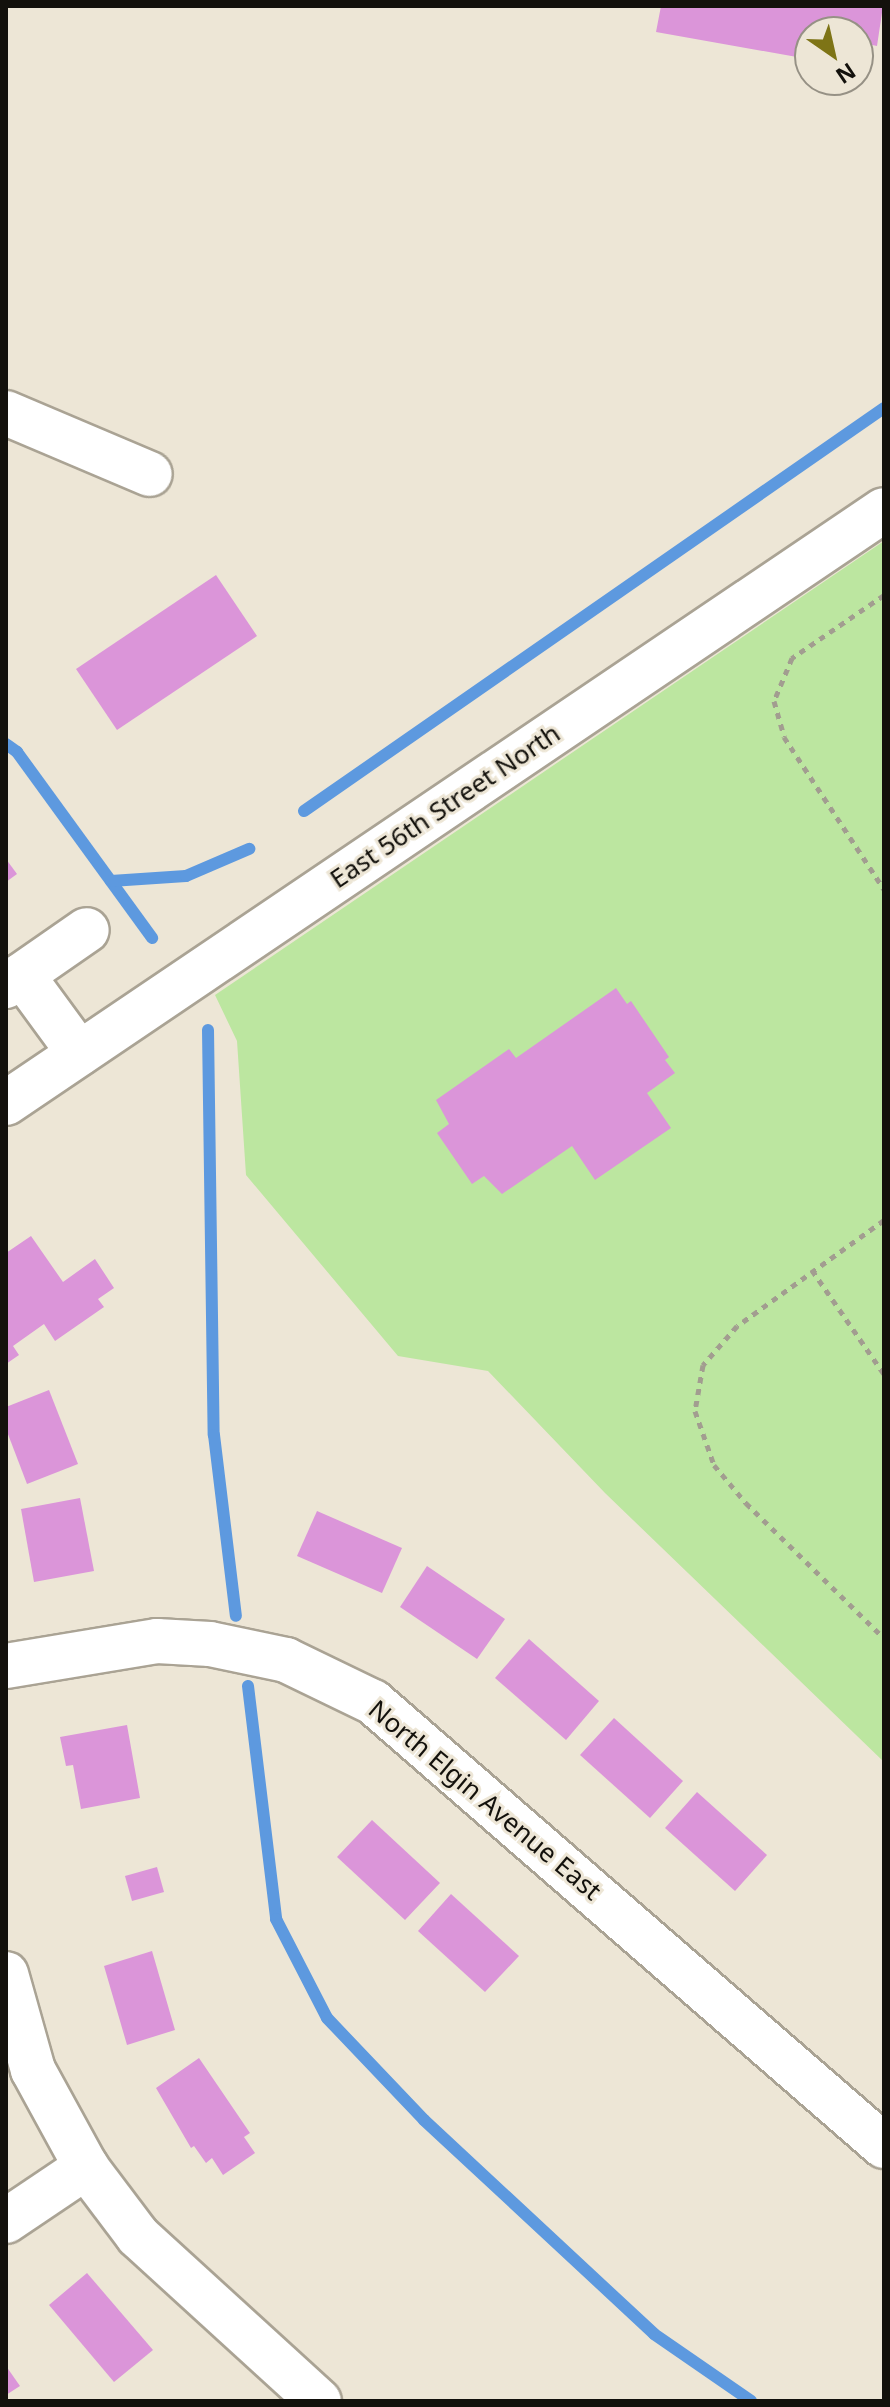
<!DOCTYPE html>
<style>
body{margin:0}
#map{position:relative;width:890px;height:2407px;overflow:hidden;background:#ede6d6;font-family:"Noto Sans",sans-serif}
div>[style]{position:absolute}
.green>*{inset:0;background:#bce6a0}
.stream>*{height:12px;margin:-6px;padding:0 6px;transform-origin:6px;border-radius:6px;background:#5d99df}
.building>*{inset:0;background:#db95d9}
.path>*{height:5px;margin-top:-2.5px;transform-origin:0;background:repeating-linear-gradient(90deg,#a29d90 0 6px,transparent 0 12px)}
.roads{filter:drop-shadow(2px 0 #aaa394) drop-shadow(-2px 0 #aaa394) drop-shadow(0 2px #aaa394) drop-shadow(0 -2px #aaa394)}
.minor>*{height:44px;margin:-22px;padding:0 22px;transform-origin:22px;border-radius:22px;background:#fff}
.tertiary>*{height:44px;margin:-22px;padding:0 22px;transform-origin:22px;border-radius:22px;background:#fff}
span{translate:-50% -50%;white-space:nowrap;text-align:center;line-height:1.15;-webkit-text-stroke:6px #ede6d6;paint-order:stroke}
.street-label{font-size:26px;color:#13110c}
.frame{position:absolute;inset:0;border:8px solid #13110c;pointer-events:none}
.north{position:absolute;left:794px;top:16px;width:80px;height:80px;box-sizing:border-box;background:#ede6d6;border:2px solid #969185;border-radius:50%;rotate:146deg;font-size:22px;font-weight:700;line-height:32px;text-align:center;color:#13110c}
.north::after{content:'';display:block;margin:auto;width:28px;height:36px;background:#7e7416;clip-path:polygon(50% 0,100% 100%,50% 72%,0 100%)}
</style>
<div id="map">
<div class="green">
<i style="clip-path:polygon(884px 541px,884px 1762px,605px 1493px,488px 1371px,398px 1356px,246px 1175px,237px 1041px,215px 995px)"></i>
</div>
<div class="stream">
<i style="left:6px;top:744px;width:14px;rotate:36deg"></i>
<i style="left:17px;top:752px;width:230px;rotate:54deg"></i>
<i style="left:304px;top:811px;width:706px;rotate:-34.79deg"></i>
<i style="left:111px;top:881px;width:75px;rotate:-3.8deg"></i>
<i style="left:186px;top:876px;width:69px;rotate:-23.2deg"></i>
<i style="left:208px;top:1030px;width:405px;rotate:89.2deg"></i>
<i style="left:214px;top:1435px;width:182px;rotate:83.1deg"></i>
<i style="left:248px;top:1686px;width:235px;rotate:83.1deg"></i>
<i style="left:276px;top:1919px;width:111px;rotate:62.7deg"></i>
<i style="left:327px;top:2018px;width:141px;rotate:46.4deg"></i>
<i style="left:424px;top:2120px;width:314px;rotate:42.9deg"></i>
<i style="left:654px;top:2334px;width:118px;rotate:34.6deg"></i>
</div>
<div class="building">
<i style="clip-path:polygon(661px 6px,883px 6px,877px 46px,858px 42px,858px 32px,802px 33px,797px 57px,656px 32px)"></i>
<i style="clip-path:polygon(216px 575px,257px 636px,117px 730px,76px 669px)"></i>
<i style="clip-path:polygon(6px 859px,17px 874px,6px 882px)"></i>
<i style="clip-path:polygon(616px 988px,627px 1004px,631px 1001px,669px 1057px,665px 1060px,675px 1073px,647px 1093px,671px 1128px,595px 1180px,572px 1146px,502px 1194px,484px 1176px,472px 1184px,437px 1133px,449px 1124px,436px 1100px,509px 1049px,516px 1058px)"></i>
<i style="clip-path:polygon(31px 1236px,63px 1282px,95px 1259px,114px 1288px,98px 1299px,104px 1307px,55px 1341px,44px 1324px,13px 1346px,19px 1355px,6px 1364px,6px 1253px)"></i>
<i style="clip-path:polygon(49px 1390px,78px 1464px,27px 1484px,6px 1429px,6px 1407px)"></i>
<i style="clip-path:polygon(80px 1498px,94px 1571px,34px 1582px,21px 1509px)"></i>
<i style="clip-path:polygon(317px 1511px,402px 1548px,382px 1593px,297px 1556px)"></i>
<i style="clip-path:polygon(427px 1566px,505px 1619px,477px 1659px,400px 1607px)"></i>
<i style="clip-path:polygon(529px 1639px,599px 1701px,566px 1740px,495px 1678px)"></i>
<i style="clip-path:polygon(614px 1718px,683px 1781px,650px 1818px,580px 1755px)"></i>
<i style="clip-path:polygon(127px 1725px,140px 1798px,81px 1809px,73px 1765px,66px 1766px,60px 1737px)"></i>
<i style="clip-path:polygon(697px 1792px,767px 1855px,735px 1891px,665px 1828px)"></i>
<i style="clip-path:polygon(372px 1820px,440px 1883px,405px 1920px,337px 1857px)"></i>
<i style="clip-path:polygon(157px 1867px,164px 1892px,132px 1901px,125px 1876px)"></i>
<i style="clip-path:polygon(451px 1894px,519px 1956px,485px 1992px,418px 1931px)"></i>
<i style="clip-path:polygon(152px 1951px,175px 2030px,127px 2045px,104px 1966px)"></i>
<i style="clip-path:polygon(199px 2058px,250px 2133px,244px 2137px,255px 2153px,223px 2175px,212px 2158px,206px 2163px,194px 2146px,191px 2148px,156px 2088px)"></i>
<i style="clip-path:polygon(87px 2273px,153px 2350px,114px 2382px,49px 2305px)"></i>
<i style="clip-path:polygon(6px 2366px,20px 2386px,6px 2395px)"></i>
</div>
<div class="path">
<i style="left:884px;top:595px;width:112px;rotate:145.6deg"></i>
<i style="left:792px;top:658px;width:47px;rotate:112.7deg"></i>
<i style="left:774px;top:701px;width:37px;rotate:74deg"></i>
<i style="left:784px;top:737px;width:182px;rotate:56.7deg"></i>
<i style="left:884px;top:1220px;width:181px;rotate:144.2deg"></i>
<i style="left:737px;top:1326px;width:52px;rotate:131.1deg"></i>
<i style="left:703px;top:1365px;width:47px;rotate:99.9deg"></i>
<i style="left:695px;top:1411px;width:57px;rotate:70.6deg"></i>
<i style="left:714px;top:1465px;width:50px;rotate:49.9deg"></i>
<i style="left:746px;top:1503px;width:193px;rotate:44.4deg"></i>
<i style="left:812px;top:1270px;width:126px;rotate:55.3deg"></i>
</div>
<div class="roads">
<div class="minor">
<i style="left:6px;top:413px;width:156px;rotate:23deg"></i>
<i style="left:22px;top:975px;width:97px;rotate:53.8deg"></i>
<i style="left:6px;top:986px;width:98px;rotate:-34.7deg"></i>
<i style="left:6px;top:1666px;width:153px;rotate:-9.4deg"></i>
<i style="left:157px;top:1641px;width:53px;rotate:3.2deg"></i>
<i style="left:210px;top:1644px;width:78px;rotate:11.9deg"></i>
<i style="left:286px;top:1660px;width:97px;rotate:25.8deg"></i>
<i style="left:373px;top:1702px;width:677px;rotate:40.99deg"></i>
<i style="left:6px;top:1974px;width:100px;rotate:74.3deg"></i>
<i style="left:33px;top:2070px;width:111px;rotate:61.3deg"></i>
<i style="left:86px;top:2167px;width:86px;rotate:53deg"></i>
<i style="left:138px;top:2236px;width:245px;rotate:42.4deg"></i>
<i style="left:6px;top:2221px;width:97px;rotate:-34deg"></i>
</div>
<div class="tertiary">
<i style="left:6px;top:1103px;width:1059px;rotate:-34.04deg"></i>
</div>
</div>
<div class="street-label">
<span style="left:445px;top:806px;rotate:-34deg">East 56th Street North</span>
<span style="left:485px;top:1800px;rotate:40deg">North Elgin Avenue East</span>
</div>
<div class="frame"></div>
<div class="north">N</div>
</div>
